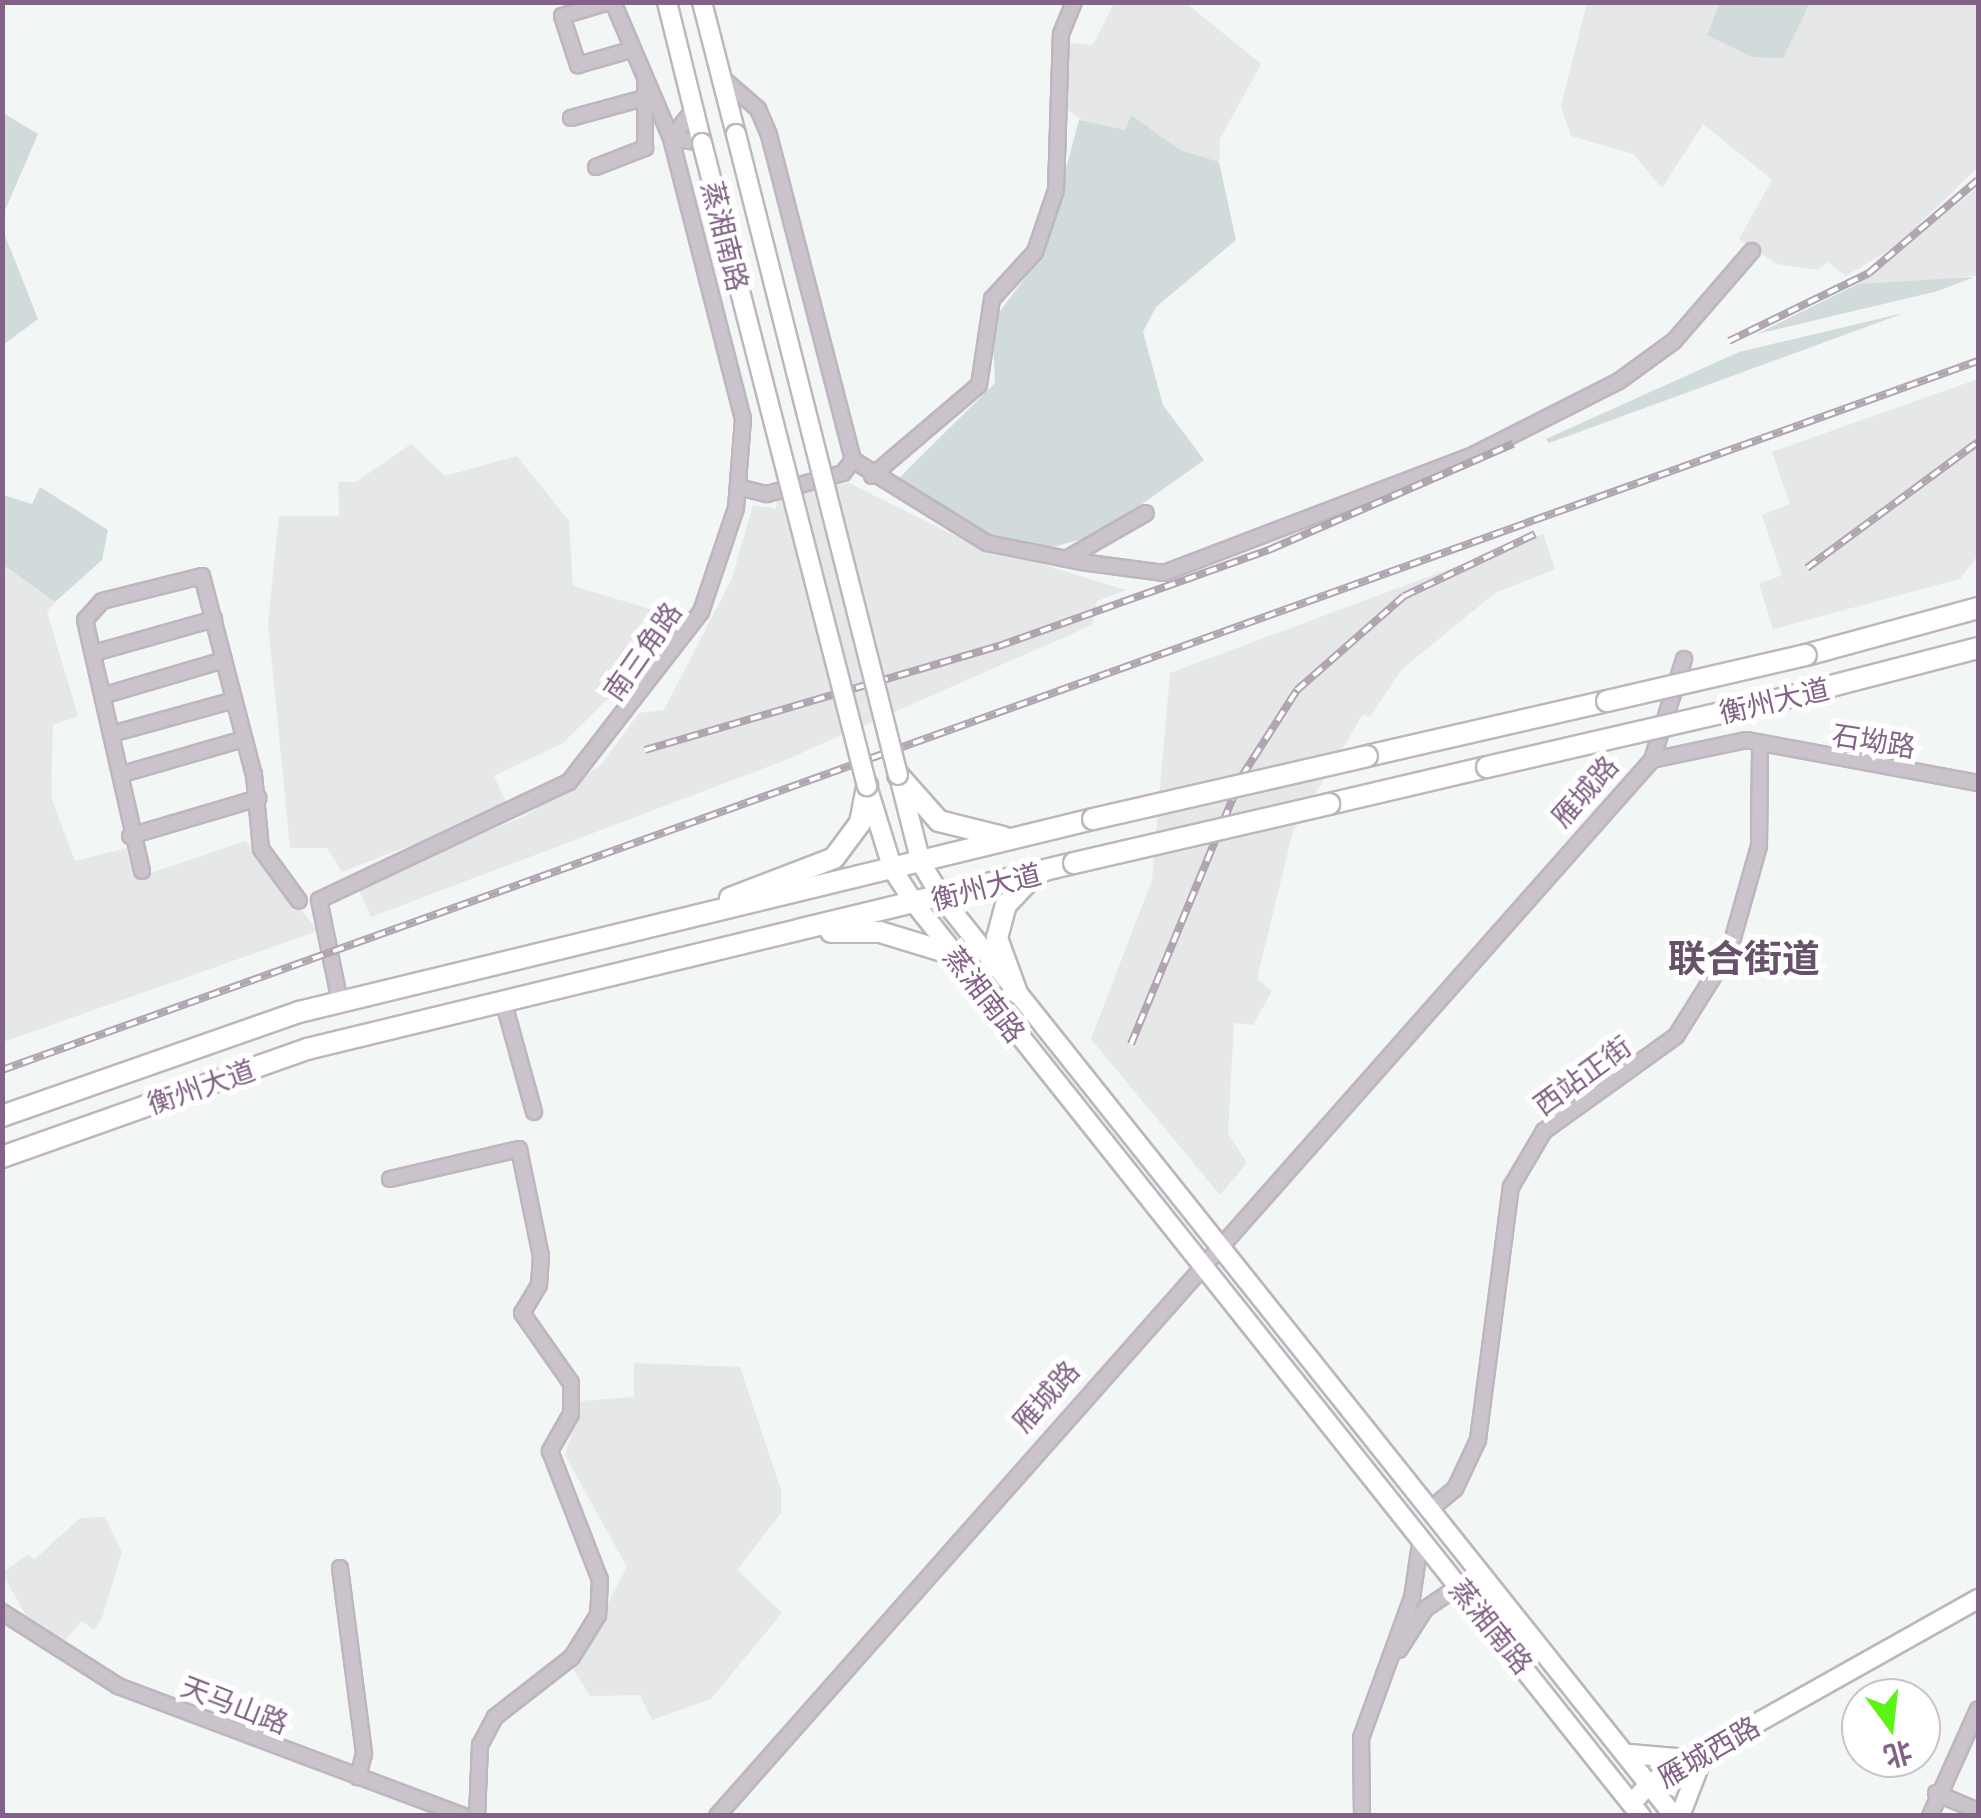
<!DOCTYPE html>
<meta charset="utf-8">
<style>
body{margin:0}
#map{position:relative;width:1981px;height:1818px;overflow:hidden;background:#f2f6f4;font-family:Barlow,"Noto Sans SC",sans-serif}
div>[style]{position:absolute}
.built>*{inset:0;background:#e6e7e7}
.green>*{inset:0;background:#d1dbdc}
.roads{filter:drop-shadow(2px 0 #beb6be) drop-shadow(-2px 0 #beb6be) drop-shadow(0 2px #beb6be) drop-shadow(0 -2px #beb6be)}
.minor>*{height:14px;margin:-7px;padding:0 7px;transform-origin:7px;border-radius:7px;background:#cac3cb}
.major>*{height:18px;margin:-9px;padding:0 9px;transform-origin:9px;border-radius:9px;background:#fff}
.highway>*{height:20px;margin:-10px;padding:0 10px;transform-origin:10px;border-radius:10px;background:#fff}
.rail>*{height:8px;margin-top:-4px;transform-origin:0;background:repeating-linear-gradient(90deg,#fff 0 11px,#b0a5b1 0 22px);box-sizing:border-box;border-block:2px solid #b0a5b1}
.bridges{filter:drop-shadow(2px 0 #beb6be) drop-shadow(-2px 0 #beb6be) drop-shadow(0 2px #beb6be) drop-shadow(0 -2px #beb6be)}
.major-bridge>*{height:18px;margin:-9px;padding:0 9px;transform-origin:9px;border-radius:9px;background:#fff}
.highway-bridge>*{height:20px;margin:-10px;padding:0 10px;transform-origin:10px;border-radius:10px;background:#fff}
span{translate:-50% -50%;white-space:nowrap;text-align:center;line-height:1.15;-webkit-text-stroke:10px #fff;paint-order:stroke}
.street-label{font-size:28px;color:#836287}
.district-label{font-size:38px;color:#68516b;font-weight:700}
.frame{position:absolute;inset:0;border:5px solid #836287;pointer-events:none}
.north{position:absolute;left:1841px;top:1678px;width:100px;height:100px;box-sizing:border-box;background:#fff;border:2px solid #cdc0cf;border-radius:50%;rotate:165deg;font-size:28px;font-weight:700;line-height:40px;text-align:center;color:#836287}
.north::after{content:'';display:block;margin:auto;width:35px;height:45px;background:#5bf414;clip-path:polygon(50% 0,100% 100%,50% 72%,0 100%)}
</style>
<div id="map">
<div class="built">
<i style="clip-path:polygon(1114px 3px,1186px 3px,1261px 64px,1220px 139px,1219px 162px,1180px 150px,1131px 116px,1125px 130px,1093px 129px,1067px 109px,1068px 43px,1093px 45px)"></i>
<i style="clip-path:polygon(1587px 3px,1978px 3px,1978px 167px,1898px 245px,1846px 276px,1827px 262px,1818px 270px,1777px 264px,1739px 239px,1772px 180px,1703px 124px,1662px 188px,1633px 154px,1571px 136px,1561px 106px)"></i>
<i style="clip-path:polygon(1978px 187px,1978px 275px,1861px 291px,1858px 284px)"></i>
<i style="clip-path:polygon(1978px 379px,1978px 555px,1960px 579px,1773px 629px,1759px 584px,1782px 575px,1762px 515px,1790px 504px,1772px 452px)"></i>
<i style="clip-path:polygon(411px 444px,445px 476px,517px 456px,569px 521px,573px 586px,660px 612px,648px 649px,660px 658px,635px 694px,622px 685px,563px 743px,494px 776px,508px 807px,342px 872px,327px 848px,290px 848px,268px 623px,279px 516px,339px 516px,338px 482px,356px 482px)"></i>
<i style="clip-path:polygon(849px 483px,966px 541px,1126px 590px,1097px 601px,1092px 625px,783px 761px,371px 917px,357px 886px,527px 815px,600px 766px,639px 713px,664px 710px,732px 578px,753px 505px,776px 509px,777px 498px)"></i>
<i style="clip-path:polygon(1543px 534px,1555px 569px,1495px 593px,1402px 669px,1370px 717px,1363px 714px,1293px 831px,1257px 979px,1272px 991px,1253px 1025px,1234px 1023px,1228px 1133px,1247px 1163px,1220px 1195px,1091px 1039px,1152px 880px,1170px 673px)"></i>
<i style="clip-path:polygon(2px 565px,55px 602px,47px 612px,78px 716px,53px 725px,51px 797px,75px 861px,127px 848px,139px 877px,246px 841px,318px 931px,3px 1042px)"></i>
<i style="clip-path:polygon(634px 1363px,740px 1367px,781px 1490px,781px 1513px,737px 1570px,782px 1613px,711px 1699px,652px 1720px,640px 1695px,590px 1696px,573px 1669px,627px 1567px,565px 1455px,581px 1401px,634px 1397px)"></i>
<i style="clip-path:polygon(105px 1517px,122px 1552px,102px 1618px,94px 1630px,82px 1621px,64px 1641px,29px 1621px,2px 1573px,28px 1554px,34px 1560px,80px 1518px)"></i>
</div>
<div class="green">
<i style="clip-path:polygon(1720px 3px,1720px 2px,1810px 3px,1783px 58px,1752px 57px,1707px 35px)"></i>
<i style="clip-path:polygon(3px 113px,38px 134px,3px 215px)"></i>
<i style="clip-path:polygon(1131px 115px,1180px 150px,1219px 162px,1236px 240px,1156px 307px,1143px 332px,1163px 405px,1204px 460px,1100px 534px,1053px 547px,994px 539px,899px 478px,995px 383px,992px 322px,1043px 254px,1079px 120px,1125px 130px)"></i>
<i style="clip-path:polygon(2px 228px,38px 319px,3px 345px,2px 345px)"></i>
<i style="clip-path:polygon(1974px 277px,1938px 291px,1757px 334px,1858px 284px)"></i>
<i style="clip-path:polygon(1904px 313px,1549px 443px,1546px 439px,1739px 352px)"></i>
<i style="clip-path:polygon(40px 487px,108px 530px,102px 560px,55px 602px,3px 565px,3px 495px,32px 504px)"></i>
</div>
<div class="roads">
<div class="minor">
<i style="left:609px;top:2px;width:49px;rotate:163.4deg"></i>
<i style="left:562px;top:16px;width:52px;rotate:71.9deg"></i>
<i style="left:578px;top:65px;width:55px;rotate:-15.8deg"></i>
<i style="left:613px;top:2px;width:148px;rotate:66.9deg"></i>
<i style="left:671px;top:138px;width:31px;rotate:9deg"></i>
<i style="left:721px;top:77px;width:49px;rotate:40.9deg"></i>
<i style="left:758px;top:109px;width:28px;rotate:67deg"></i>
<i style="left:769px;top:135px;width:336px;rotate:75.5deg"></i>
<i style="left:853px;top:460px;width:158px;rotate:31.8deg"></i>
<i style="left:987px;top:543px;width:96px;rotate:11.4deg"></i>
<i style="left:1081px;top:562px;width:84px;rotate:7.5deg"></i>
<i style="left:1164px;top:573px;width:333px;rotate:-20.9deg"></i>
<i style="left:1475px;top:454px;width:161px;rotate:-26.9deg"></i>
<i style="left:1619px;top:381px;width:68px;rotate:-36deg"></i>
<i style="left:1674px;top:341px;width:119px;rotate:-49.1deg"></i>
<i style="left:571px;top:118px;width:72px;rotate:-15.4deg"></i>
<i style="left:596px;top:167px;width:53px;rotate:-21.2deg"></i>
<i style="left:645px;top:148px;width:68px;rotate:-90deg"></i>
<i style="left:872px;top:476px;width:140px;rotate:-40.4deg"></i>
<i style="left:979px;top:385px;width:87px;rotate:-81.4deg"></i>
<i style="left:992px;top:299px;width:64px;rotate:-47.5deg"></i>
<i style="left:1035px;top:252px;width:65px;rotate:-71.3deg"></i>
<i style="left:1056px;top:190px;width:156px;rotate:-88.2deg"></i>
<i style="left:1061px;top:34px;width:35px;rotate:-68deg"></i>
<i style="left:738px;top:487px;width:30px;rotate:14deg"></i>
<i style="left:767px;top:494px;width:79px;rotate:-15.4deg"></i>
<i style="left:843px;top:473px;width:16px;rotate:-52deg"></i>
<i style="left:1066px;top:559px;width:92px;rotate:-29.9deg"></i>
<i style="left:94px;top:653px;width:125px;rotate:-15.8deg"></i>
<i style="left:105px;top:695px;width:124px;rotate:-16.4deg"></i>
<i style="left:115px;top:733px;width:123px;rotate:-15.5deg"></i>
<i style="left:1652px;top:760px;width:106px;rotate:-72.4deg"></i>
<i style="left:126px;top:773px;width:123px;rotate:-16.1deg"></i>
<i style="left:130px;top:836px;width:134px;rotate:-16.5deg"></i>
<i style="left:142px;top:871px;width:257px;rotate:-102.8deg"></i>
<i style="left:85px;top:620px;width:25px;rotate:-48deg"></i>
<i style="left:102px;top:601px;width:103px;rotate:-14deg"></i>
<i style="left:202px;top:576px;width:206px;rotate:75.4deg"></i>
<i style="left:254px;top:775px;width:74px;rotate:84.6deg"></i>
<i style="left:261px;top:849px;width:64px;rotate:53.8deg"></i>
<i style="left:503px;top:1000px;width:116px;rotate:74.5deg"></i>
<i style="left:340px;top:1002px;width:104px;rotate:-101.6deg"></i>
<i style="left:319px;top:900px;width:276px;rotate:-25.3deg"></i>
<i style="left:569px;top:782px;width:215px;rotate:-52.2deg"></i>
<i style="left:701px;top:612px;width:110px;rotate:-71.4deg"></i>
<i style="left:736px;top:508px;width:89px;rotate:-85.5deg"></i>
<i style="left:743px;top:419px;width:290px;rotate:-104.4deg"></i>
<i style="left:671px;top:138px;width:36px;rotate:-51deg"></i>
<i style="left:390px;top:1179px;width:132px;rotate:-13.1deg"></i>
<i style="left:519px;top:1149px;width:109px;rotate:78.4deg"></i>
<i style="left:541px;top:1256px;width:29px;rotate:94deg"></i>
<i style="left:539px;top:1285px;width:33px;rotate:121deg"></i>
<i style="left:522px;top:1313px;width:85px;rotate:55deg"></i>
<i style="left:571px;top:1383px;width:31px;rotate:90deg"></i>
<i style="left:571px;top:1414px;width:43px;rotate:119.6deg"></i>
<i style="left:550px;top:1451px;width:138px;rotate:68.8deg"></i>
<i style="left:600px;top:1580px;width:35px;rotate:93deg"></i>
<i style="left:598px;top:1615px;width:49px;rotate:121.8deg"></i>
<i style="left:572px;top:1657px;width:98px;rotate:142.1deg"></i>
<i style="left:495px;top:1717px;width:32px;rotate:118deg"></i>
<i style="left:480px;top:1745px;width:71px;rotate:92.4deg"></i>
<i style="left:1432px;top:1508px;width:30px;rotate:-40deg"></i>
<i style="left:1455px;top:1489px;width:54px;rotate:-64.9deg"></i>
<i style="left:1478px;top:1440px;width:255px;rotate:-82.6deg"></i>
<i style="left:1511px;top:1187px;width:65px;rotate:-59.5deg"></i>
<i style="left:1544px;top:1131px;width:163px;rotate:-35.7deg"></i>
<i style="left:1676px;top:1036px;width:99px;rotate:-57.8deg"></i>
<i style="left:1729px;top:952px;width:110px;rotate:-74.2deg"></i>
<i style="left:1759px;top:846px;width:99px;rotate:-89.4deg"></i>
<i style="left:340px;top:1568px;width:188px;rotate:82.6deg"></i>
<i style="left:364px;top:1754px;width:24px;rotate:105deg"></i>
<i style="left:2px;top:1612px;width:138px;rotate:32.5deg"></i>
<i style="left:118px;top:1686px;width:369px;rotate:20.6deg"></i>
<i style="left:1399px;top:1650px;width:49px;rotate:-57.6deg"></i>
<i style="left:1425px;top:1609px;width:41px;rotate:-34.1deg"></i>
<i style="left:1936px;top:1793px;width:46px;rotate:23.2deg"></i>
<i style="left:717px;top:1816px;width:1410px;rotate:-48.48deg"></i>
<i style="left:1652px;top:760px;width:96px;rotate:-12deg"></i>
<i style="left:1746px;top:740px;width:236px;rotate:10.5deg"></i>
<i style="left:1362px;top:1816px;width:78px;rotate:-90.7deg"></i>
<i style="left:1361px;top:1738px;width:149px;rotate:-70deg"></i>
<i style="left:1412px;top:1598px;width:62px;rotate:-81.6deg"></i>
<i style="left:1930px;top:1816px;width:117px;rotate:-65.8deg"></i>
</div>
<div class="major">
<i style="left:667px;top:2px;width:145px;rotate:76.1deg"></i>
<i style="left:702px;top:2px;width:136px;rotate:75.6deg"></i>
<i style="left:899px;top:776px;width:90px;rotate:75.8deg"></i>
<i style="left:921px;top:863px;width:41px;rotate:59deg"></i>
<i style="left:942px;top:898px;width:1174px;rotate:51.43deg"></i>
<i style="left:867px;top:786px;width:88px;rotate:72.8deg"></i>
<i style="left:893px;top:870px;width:40px;rotate:57.1deg"></i>
<i style="left:915px;top:904px;width:1166px;rotate:51.48deg"></i>
<i style="left:1630px;top:1754px;width:58px;rotate:4.9deg"></i>
<i style="left:1632px;top:1803px;width:27px;rotate:-48deg"></i>
<i style="left:1650px;top:1783px;width:376px;rotate:-29.3deg"></i>
<i style="left:1680px;top:1816px;width:50px;rotate:-69deg"></i>
</div>
<div class="highway">
<i style="left:1806px;top:655px;width:178px;rotate:-15.3deg"></i>
<i style="left:1781px;top:699px;width:203px;rotate:-14.5deg"></i>
<i style="left:1367px;top:756px;width:246px;rotate:-12.9deg"></i>
<i style="left:898px;top:775px;width:62px;rotate:48.3deg"></i>
<i style="left:939px;top:821px;width:66px;rotate:14deg"></i>
<i style="left:1329px;top:804px;width:162px;rotate:-13.2deg"></i>
<i style="left:730px;top:898px;width:111px;rotate:-21deg"></i>
<i style="left:834px;top:858px;width:44px;rotate:-53.4deg"></i>
<i style="left:860px;top:823px;width:38px;rotate:-79deg"></i>
<i style="left:831px;top:932px;width:49px"></i>
<i style="left:880px;top:932px;width:78px;rotate:17deg"></i>
<i style="left:1017px;top:993px;width:59px;rotate:-110deg"></i>
<i style="left:997px;top:938px;width:34px;rotate:-75deg"></i>
<i style="left:1006px;top:905px;width:38px;rotate:-47deg"></i>
<i style="left:2px;top:1116px;width:315px;rotate:-19.3deg"></i>
<i style="left:299px;top:1012px;width:817px;rotate:-13.66deg"></i>
<i style="left:2px;top:1157px;width:324px;rotate:-19.5deg"></i>
<i style="left:307px;top:1049px;width:789px;rotate:-13.63deg"></i>
</div>
</div>
<div class="rail">
<i style="left:1729px;top:341px;width:156px;rotate:-25.9deg"></i>
<i style="left:1869px;top:273px;width:143px;rotate:-40.5deg"></i>
<i style="left:1807px;top:568px;width:212px;rotate:-36.4deg"></i>
<i style="left:645px;top:750px;width:369px;rotate:-16.4deg"></i>
<i style="left:999px;top:646px;width:289px;rotate:-19.6deg"></i>
<i style="left:1271px;top:549px;width:264px;rotate:-23.5deg"></i>
<i style="left:1131px;top:1044px;width:290px;rotate:-67.5deg"></i>
<i style="left:1242px;top:776px;width:102px;rotate:-57.4deg"></i>
<i style="left:1297px;top:690px;width:142px;rotate:-41.3deg"></i>
<i style="left:1404px;top:596px;width:145px;rotate:-25.3deg"></i>
<i style="left:2px;top:1070px;width:2099px;rotate:-19.74deg"></i>
</div>
<div class="bridges">
<div class="major-bridge">
<i style="left:736px;top:134px;width:661px;rotate:75.82deg"></i>
<i style="left:702px;top:143px;width:664px;rotate:75.61deg"></i>
</div>
<div class="highway-bridge">
<i style="left:1607px;top:701px;width:204px;rotate:-13deg"></i>
<i style="left:1487px;top:767px;width:302px;rotate:-13deg"></i>
<i style="left:1093px;top:819px;width:281px;rotate:-12.9deg"></i>
<i style="left:1074px;top:863px;width:262px;rotate:-13deg"></i>
</div>
</div>
<div class="street-label">
<span style="left:726px;top:236px;rotate:76deg">蒸湘南路</span>
<span style="left:642px;top:651px;rotate:-55deg">南三角路</span>
<span style="left:1774px;top:700px;rotate:-13deg">衡州大道</span>
<span style="left:1874px;top:740px;rotate:9deg">石坳路</span>
<span style="left:1584px;top:791px;rotate:-48deg">雁城路</span>
<span style="left:986px;top:886px;rotate:-14deg">衡州大道</span>
<span style="left:985px;top:994px;rotate:52deg">蒸湘南路</span>
<span style="left:1582px;top:1075px;rotate:-36deg">西站正街</span>
<span style="left:201px;top:1086px;rotate:-19deg">衡州大道</span>
<span style="left:1045px;top:1396px;rotate:-48deg">雁城路</span>
<span style="left:1492px;top:1626px;rotate:51deg">蒸湘南路</span>
<span style="left:235px;top:1704px;rotate:21deg">天马山路</span>
<span style="left:1708px;top:1751px;rotate:-30deg">雁城西路</span>
</div>
<div class="district-label">
<span style="left:1744px;top:958px">联合街道</span>
</div>
<div class="frame"></div>
<div class="north">北</div>
</div>
